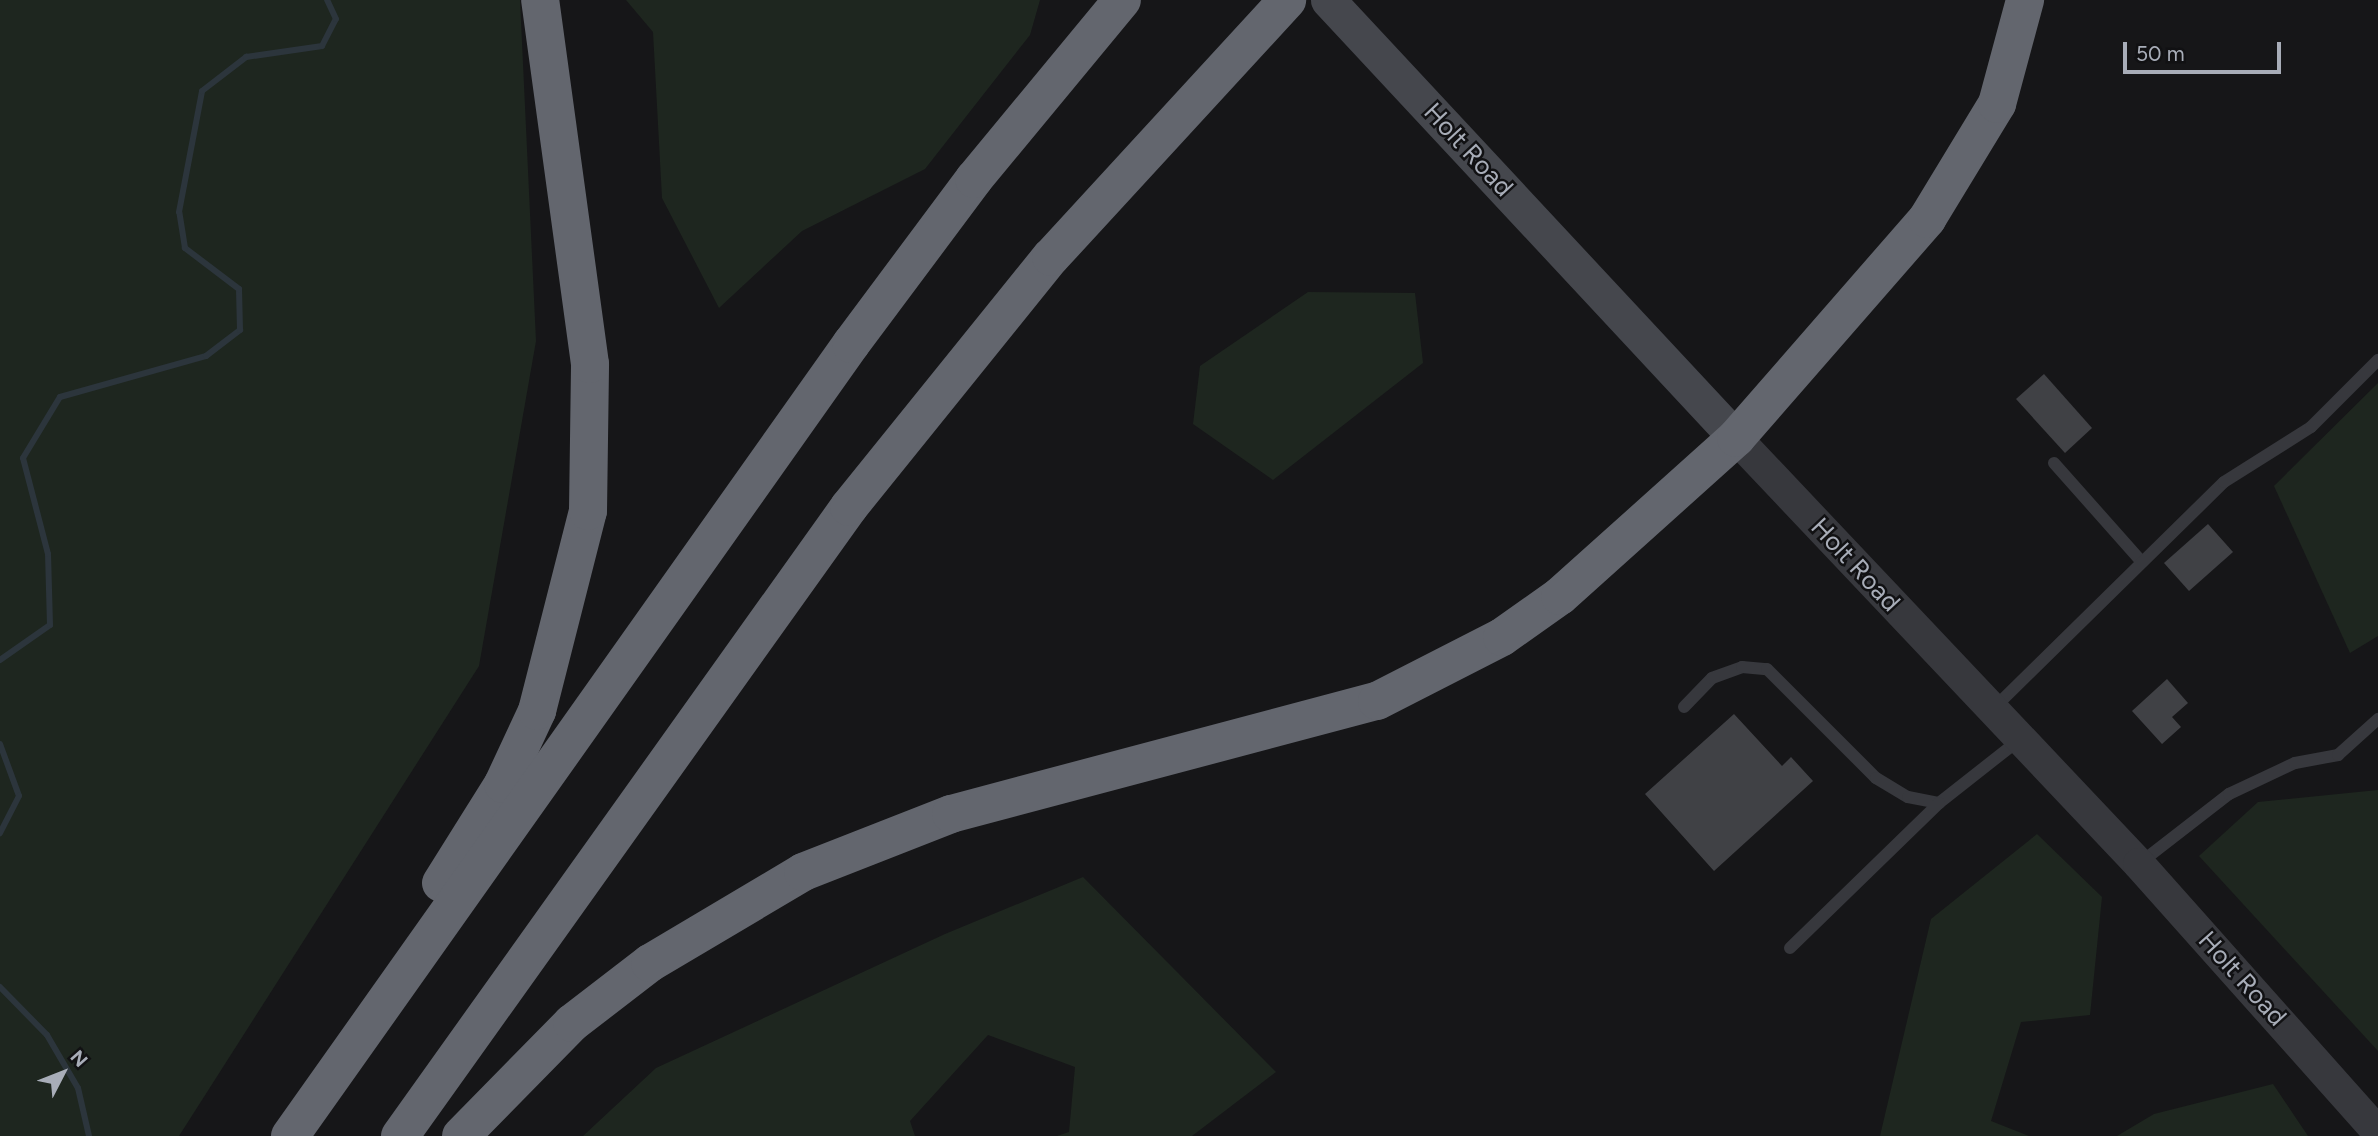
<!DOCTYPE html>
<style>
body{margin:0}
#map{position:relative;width:2378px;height:1136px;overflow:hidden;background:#161618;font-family:Figtree,sans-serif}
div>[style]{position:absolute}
.green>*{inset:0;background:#1e261f}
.stream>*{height:6px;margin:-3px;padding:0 3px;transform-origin:3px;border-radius:3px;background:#2c353c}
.building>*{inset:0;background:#404145}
.service>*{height:12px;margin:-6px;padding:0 6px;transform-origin:6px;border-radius:6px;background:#37383d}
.tertiary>*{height:32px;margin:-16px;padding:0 16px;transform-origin:16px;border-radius:16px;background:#37383d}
.secondary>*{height:35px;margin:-17.5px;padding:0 17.5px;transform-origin:17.5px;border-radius:17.5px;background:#45474d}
.motorway>*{height:38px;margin:-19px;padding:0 19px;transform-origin:19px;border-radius:19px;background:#63666e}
span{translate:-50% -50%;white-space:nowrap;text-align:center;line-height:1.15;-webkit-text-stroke:5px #111113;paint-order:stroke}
.street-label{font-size:26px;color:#a8adb8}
.north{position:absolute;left:28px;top:1038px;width:70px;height:70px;-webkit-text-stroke:5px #111113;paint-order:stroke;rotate:48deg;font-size:19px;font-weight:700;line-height:28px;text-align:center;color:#a8adb8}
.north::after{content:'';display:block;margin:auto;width:24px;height:32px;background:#a8adb8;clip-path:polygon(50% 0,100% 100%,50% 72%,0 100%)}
.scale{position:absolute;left:2123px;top:42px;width:158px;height:32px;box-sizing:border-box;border:4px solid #a8adb8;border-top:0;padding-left:9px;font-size:21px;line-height:24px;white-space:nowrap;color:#a8adb8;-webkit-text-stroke:5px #111113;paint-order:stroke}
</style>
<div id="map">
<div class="green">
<i style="clip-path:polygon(0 0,520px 0,536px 341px,479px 666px,179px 1136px,0 1136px)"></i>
<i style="clip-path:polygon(626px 0,1040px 0,1030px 35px,925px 169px,802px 231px,719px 308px,662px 198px,653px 32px)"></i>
<i style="clip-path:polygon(1308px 292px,1415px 293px,1423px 363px,1273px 480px,1193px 424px,1200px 366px)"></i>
<i style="clip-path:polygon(2378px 383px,2378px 636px,2350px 653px,2274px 486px)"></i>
<i style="clip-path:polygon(2378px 790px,2378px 1051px,2199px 856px,2258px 802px)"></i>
<i style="clip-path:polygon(2037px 834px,2102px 897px,2090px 1015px,2021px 1022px,1991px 1121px,2029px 1136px,1880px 1136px,1931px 919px)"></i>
<i style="clip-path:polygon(1083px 877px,1276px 1072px,1192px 1136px,1057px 1136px,1069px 1132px,1075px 1067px,988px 1035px,910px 1121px,915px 1136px,583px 1136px,656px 1068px,945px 934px)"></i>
<i style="clip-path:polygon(2273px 1084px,2308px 1136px,2117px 1136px,2154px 1114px)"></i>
</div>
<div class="stream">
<i style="left:0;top:660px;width:61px;rotate:-35deg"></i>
<i style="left:50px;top:625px;width:71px;rotate:-91.6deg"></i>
<i style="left:48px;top:554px;width:99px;rotate:-104.6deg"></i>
<i style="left:23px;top:458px;width:71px;rotate:-58.8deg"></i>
<i style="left:60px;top:397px;width:152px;rotate:-15.7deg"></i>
<i style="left:206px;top:356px;width:43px;rotate:-37.4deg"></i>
<i style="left:240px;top:330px;width:41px;rotate:-91.4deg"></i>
<i style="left:239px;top:289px;width:68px;rotate:-142.8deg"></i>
<i style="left:185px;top:248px;width:36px;rotate:-99deg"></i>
<i style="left:179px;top:212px;width:123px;rotate:-79.2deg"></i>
<i style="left:202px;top:91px;width:56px;rotate:-37.7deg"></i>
<i style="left:246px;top:57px;width:77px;rotate:-8.2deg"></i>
<i style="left:322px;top:46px;width:30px;rotate:-63deg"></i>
<i style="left:336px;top:19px;width:21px;rotate:-115deg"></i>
<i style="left:0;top:744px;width:55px;rotate:69.9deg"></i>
<i style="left:19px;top:796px;width:42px;rotate:117.2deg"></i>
<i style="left:0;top:987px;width:67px;rotate:45.6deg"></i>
<i style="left:47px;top:1035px;width:61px;rotate:59.7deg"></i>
<i style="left:78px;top:1088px;width:49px;rotate:77.1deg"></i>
</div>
<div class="building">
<i style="clip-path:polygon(2044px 374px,2092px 428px,2065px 453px,2016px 399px)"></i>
<i style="clip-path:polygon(2208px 524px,2233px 552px,2189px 591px,2164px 563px)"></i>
<i style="clip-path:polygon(2167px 679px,2188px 703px,2172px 717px,2181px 727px,2162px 744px,2132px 711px)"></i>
<i style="clip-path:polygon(1734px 714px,1782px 766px,1791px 757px,1813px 781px,1714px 871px,1645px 794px)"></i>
</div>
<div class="service">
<i style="left:2054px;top:463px;width:132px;rotate:48.4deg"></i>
<i style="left:1684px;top:707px;width:40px;rotate:-46deg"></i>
<i style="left:1712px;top:678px;width:32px;rotate:-20deg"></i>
<i style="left:1742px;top:667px;width:25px;rotate:5deg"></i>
<i style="left:1767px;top:669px;width:154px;rotate:45deg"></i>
<i style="left:1876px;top:778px;width:37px;rotate:31deg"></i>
<i style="left:1908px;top:797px;width:32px;rotate:11deg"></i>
<i style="left:1939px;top:803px;width:102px;rotate:-38.2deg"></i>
<i style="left:1994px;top:708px;width:322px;rotate:-44.5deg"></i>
<i style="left:2224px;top:482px;width:103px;rotate:-32.3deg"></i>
<i style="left:2311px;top:427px;width:95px;rotate:-45deg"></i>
<i style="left:2140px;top:863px;width:113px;rotate:-37.8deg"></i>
<i style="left:2229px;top:794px;width:73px;rotate:-25.2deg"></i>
<i style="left:2295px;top:763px;width:44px;rotate:-10.5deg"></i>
<i style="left:2338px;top:755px;width:54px;rotate:-42deg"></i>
<i style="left:1790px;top:948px;width:208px;rotate:-44.2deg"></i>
</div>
<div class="tertiary">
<i style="left:1736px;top:438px;width:586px;rotate:46.59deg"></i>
<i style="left:2139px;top:864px;width:359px;rotate:48.3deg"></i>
</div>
<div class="secondary">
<i style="left:1328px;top:0;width:599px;rotate:47.03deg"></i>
</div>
<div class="motorway">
<i style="left:441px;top:883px;width:117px;rotate:-57.9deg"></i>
<i style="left:503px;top:784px;width:81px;rotate:-65deg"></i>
<i style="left:537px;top:711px;width:206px;rotate:-75.7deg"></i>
<i style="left:588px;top:511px;width:147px;rotate:-89.2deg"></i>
<i style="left:590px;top:364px;width:367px;rotate:-97.8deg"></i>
<i style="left:290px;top:1136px;width:971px;rotate:-54.69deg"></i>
<i style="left:851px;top:344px;width:206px;rotate:-53.3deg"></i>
<i style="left:974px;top:179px;width:232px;rotate:-50.4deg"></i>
<i style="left:400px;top:1136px;width:773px;rotate:-54.48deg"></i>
<i style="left:849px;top:507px;width:321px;rotate:-51.1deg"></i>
<i style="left:1051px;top:257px;width:349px;rotate:-47.4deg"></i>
<i style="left:461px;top:1136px;width:158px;rotate:-45.5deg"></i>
<i style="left:572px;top:1023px;width:98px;rotate:-37.6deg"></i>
<i style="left:650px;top:963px;width:178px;rotate:-30.7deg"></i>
<i style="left:803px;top:872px;width:159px;rotate:-21.4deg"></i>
<i style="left:951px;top:814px;width:441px;rotate:-14.9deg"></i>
<i style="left:1377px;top:701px;width:140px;rotate:-27.1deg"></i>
<i style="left:1502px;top:637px;width:71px;rotate:-35.3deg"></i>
<i style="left:1560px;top:596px;width:237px;rotate:-41.9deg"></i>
<i style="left:1736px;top:438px;width:291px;rotate:-48.9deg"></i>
<i style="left:1927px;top:219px;width:135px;rotate:-58.7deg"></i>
<i style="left:1997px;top:104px;width:108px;rotate:-74.9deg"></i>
</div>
<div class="street-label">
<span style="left:1468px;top:150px;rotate:47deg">Holt Road</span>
<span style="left:1855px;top:565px;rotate:47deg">Holt Road</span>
<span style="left:2242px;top:979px;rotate:48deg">Holt Road</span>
</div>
<div class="north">N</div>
<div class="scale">50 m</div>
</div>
